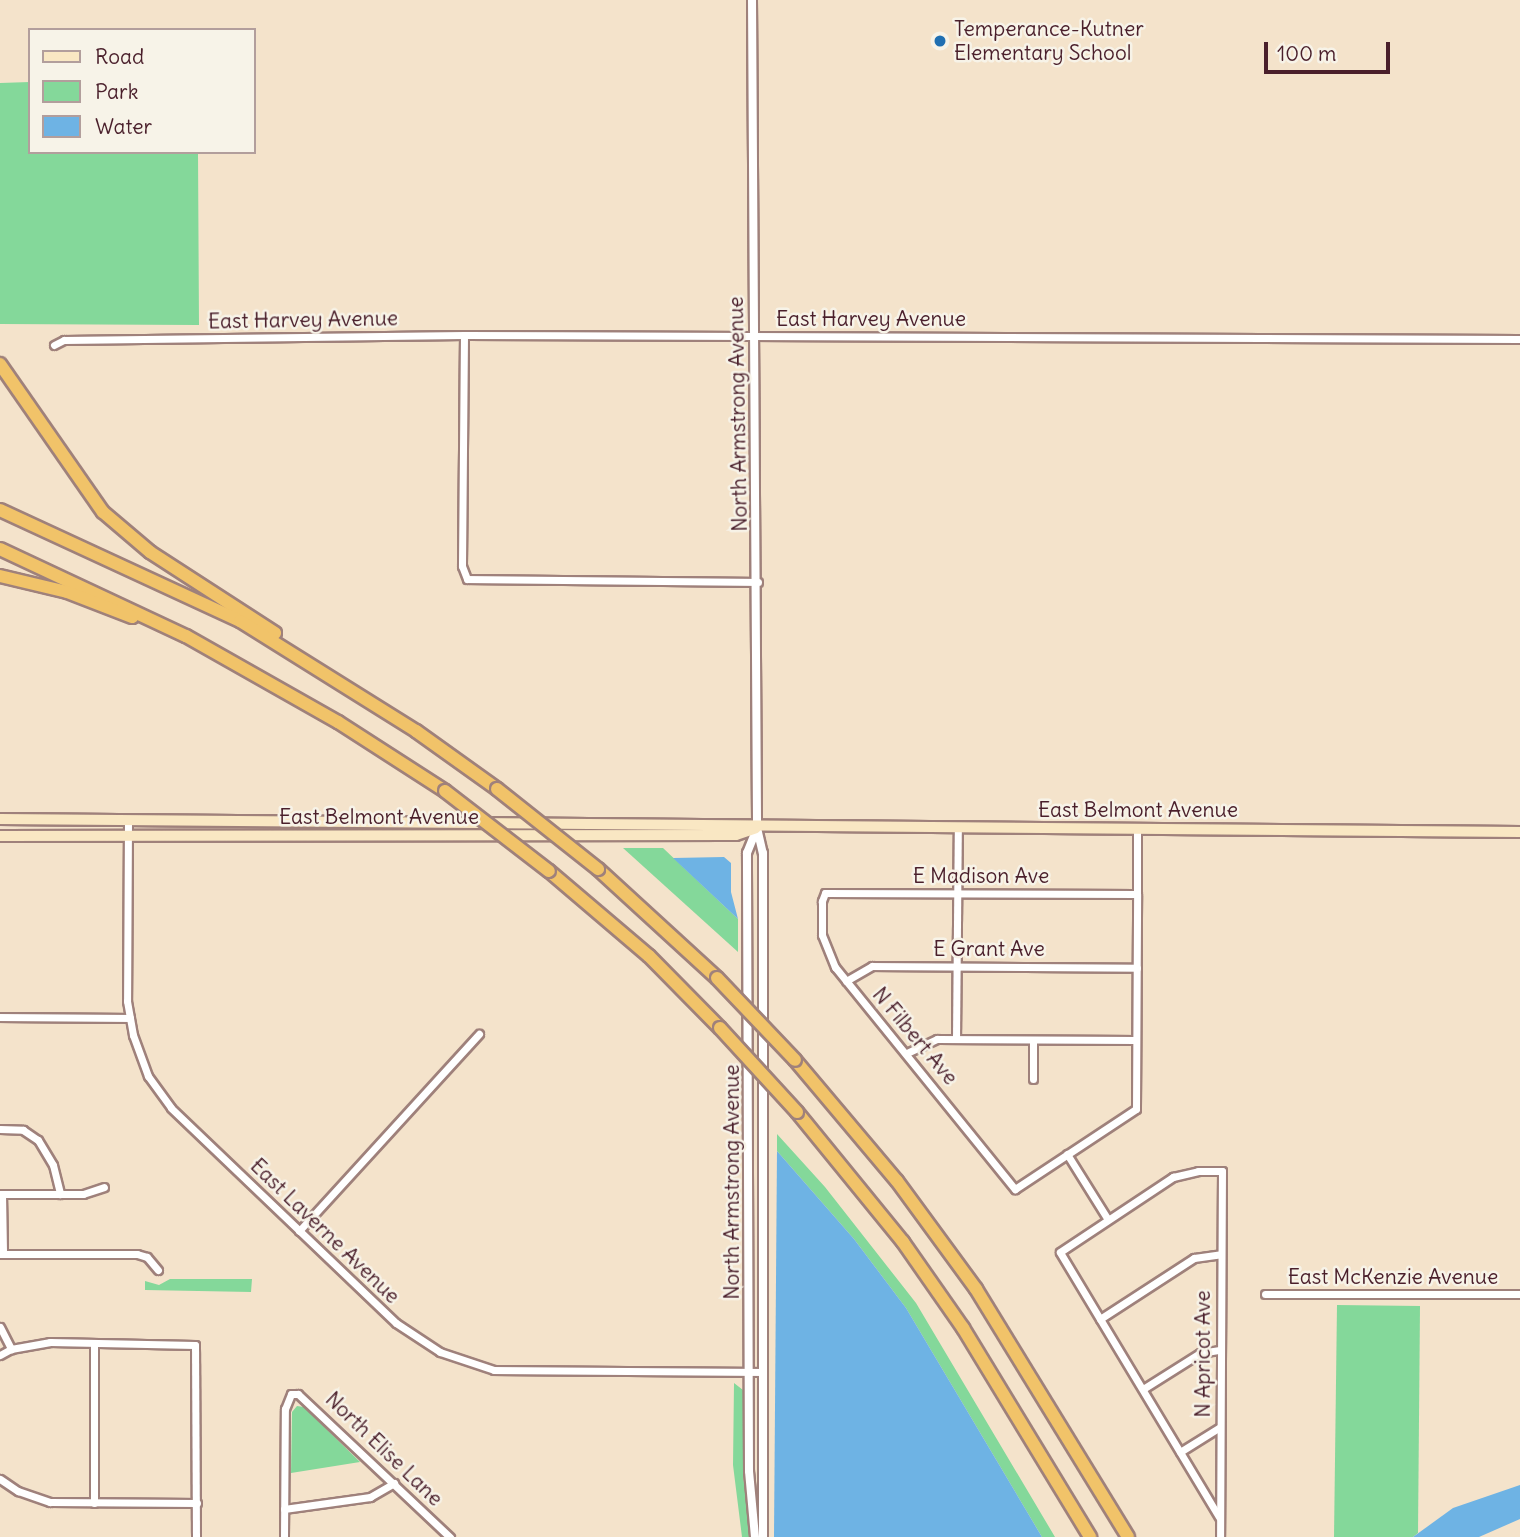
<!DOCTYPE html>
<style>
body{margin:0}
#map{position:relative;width:1520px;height:1537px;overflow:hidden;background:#f4e3cb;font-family:Delius,sans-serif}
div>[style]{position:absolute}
.green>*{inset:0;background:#84d89a}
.water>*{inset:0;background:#6eb3e4}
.roads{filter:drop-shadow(2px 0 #9f817b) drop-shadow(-2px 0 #9f817b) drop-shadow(0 2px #9f817b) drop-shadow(0 -2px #9f817b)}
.minor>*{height:7px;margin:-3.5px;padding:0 3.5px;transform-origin:3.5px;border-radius:3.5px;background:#fff}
.tertiary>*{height:8px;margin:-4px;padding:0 4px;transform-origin:4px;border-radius:4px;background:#fff}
.secondary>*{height:10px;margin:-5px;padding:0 5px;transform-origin:5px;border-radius:5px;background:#f9e7c3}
.motorway>*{height:12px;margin:-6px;padding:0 6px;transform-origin:6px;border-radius:6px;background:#f1c369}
.bridges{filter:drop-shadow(2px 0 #9f817b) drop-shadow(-2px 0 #9f817b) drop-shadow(0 2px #9f817b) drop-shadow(0 -2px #9f817b)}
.motorway-bridge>*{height:12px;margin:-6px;padding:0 6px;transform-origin:6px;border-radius:6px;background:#f1c369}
.dots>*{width:19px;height:19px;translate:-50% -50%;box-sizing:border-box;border:4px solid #f7f3e8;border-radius:50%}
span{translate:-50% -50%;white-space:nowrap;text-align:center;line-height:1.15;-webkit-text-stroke:5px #f7f3e8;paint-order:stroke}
.poi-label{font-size:21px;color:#4a1f2b}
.left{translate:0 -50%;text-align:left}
.street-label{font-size:21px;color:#4a1f2b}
.legend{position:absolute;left:28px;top:28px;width:228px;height:126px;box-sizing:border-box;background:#f7f3e8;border:2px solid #b29e9c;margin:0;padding:9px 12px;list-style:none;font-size:21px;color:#4a1f2b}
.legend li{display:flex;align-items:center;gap:14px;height:35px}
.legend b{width:35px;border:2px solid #b29e9c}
.scale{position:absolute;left:1264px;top:42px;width:126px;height:32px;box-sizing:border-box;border:4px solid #4a1f2b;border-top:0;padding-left:9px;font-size:21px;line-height:24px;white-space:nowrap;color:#4a1f2b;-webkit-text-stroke:5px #f7f3e8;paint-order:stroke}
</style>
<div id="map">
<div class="green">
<i style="clip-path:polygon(30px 82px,30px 152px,198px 152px,199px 325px,0 324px,0 83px)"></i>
<i style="clip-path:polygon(623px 848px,663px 848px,738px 919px,738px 952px)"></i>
<i style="clip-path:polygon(777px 1134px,825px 1187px,916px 1303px,1055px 1537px,1042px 1537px,906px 1308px,854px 1239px,777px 1151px)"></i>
<i style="clip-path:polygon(170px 1279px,252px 1279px,251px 1292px,145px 1290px,145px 1281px,159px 1285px)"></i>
<i style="clip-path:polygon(1337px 1305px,1420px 1306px,1418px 1533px,1413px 1537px,1334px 1537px)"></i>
<i style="clip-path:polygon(734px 1383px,743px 1390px,743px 1474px,750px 1537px,742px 1537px,733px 1465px)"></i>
<i style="clip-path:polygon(297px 1406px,304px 1407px,360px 1462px,291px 1473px,292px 1412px)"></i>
</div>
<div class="water">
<i style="clip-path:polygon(724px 857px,731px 863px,731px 892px,738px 919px,673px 858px)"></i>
<i style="clip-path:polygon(777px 1151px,854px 1239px,906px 1308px,1042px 1537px,774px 1537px)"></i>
<i style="clip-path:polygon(1520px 1485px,1520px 1519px,1479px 1537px,1413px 1537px,1453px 1508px)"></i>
</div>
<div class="roads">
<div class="minor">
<i style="left:464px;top:335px;width:231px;rotate:90.5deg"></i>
<i style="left:462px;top:566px;width:14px;rotate:69deg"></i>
<i style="left:467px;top:579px;width:291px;rotate:0.6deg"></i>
<i style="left:54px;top:345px;width:11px;rotate:-27deg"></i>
<i style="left:64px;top:340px;width:400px;rotate:-0.7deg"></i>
<i style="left:464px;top:335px;width:1056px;rotate:0.22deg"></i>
<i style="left:128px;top:822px;width:179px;rotate:90.3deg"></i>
<i style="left:127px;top:1001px;width:35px;rotate:80deg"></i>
<i style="left:133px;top:1035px;width:44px;rotate:69.9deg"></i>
<i style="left:148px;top:1076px;width:39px;rotate:54deg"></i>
<i style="left:171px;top:1108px;width:311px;rotate:43.7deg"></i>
<i style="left:396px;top:1323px;width:53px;rotate:33.4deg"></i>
<i style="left:440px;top:1352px;width:57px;rotate:18.4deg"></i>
<i style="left:494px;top:1370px;width:267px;rotate:0.4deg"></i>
<i style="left:1137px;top:894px;width:312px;rotate:-179.8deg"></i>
<i style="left:825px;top:893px;width:9px;rotate:111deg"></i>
<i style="left:822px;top:901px;width:34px;rotate:90deg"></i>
<i style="left:822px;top:935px;width:35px;rotate:68deg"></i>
<i style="left:835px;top:967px;width:286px;rotate:51deg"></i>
<i style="left:1015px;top:1189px;width:145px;rotate:-33.5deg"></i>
<i style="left:1136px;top:1109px;width:215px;rotate:-89.7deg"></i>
<i style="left:1137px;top:894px;width:65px;rotate:-90deg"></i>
<i style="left:846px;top:981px;width:30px;rotate:-30deg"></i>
<i style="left:872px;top:966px;width:265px;rotate:0.4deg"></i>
<i style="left:0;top:1017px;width:130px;rotate:0.4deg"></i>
<i style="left:956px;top:1039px;width:210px;rotate:-89.5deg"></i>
<i style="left:909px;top:1052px;width:31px;rotate:-25deg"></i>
<i style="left:937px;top:1039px;width:199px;rotate:0.3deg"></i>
<i style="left:1033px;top:1079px;width:39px;rotate:-90deg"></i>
<i style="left:0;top:1129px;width:23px;rotate:2deg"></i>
<i style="left:23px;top:1130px;width:18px;rotate:34deg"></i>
<i style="left:38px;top:1140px;width:29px;rotate:59deg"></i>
<i style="left:53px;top:1165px;width:30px;rotate:76deg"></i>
<i style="left:1067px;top:1154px;width:75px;rotate:58deg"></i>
<i style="left:0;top:1194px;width:83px"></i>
<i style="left:83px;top:1194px;width:22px;rotate:-18deg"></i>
<i style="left:2px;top:1194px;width:60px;rotate:89deg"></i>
<i style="left:299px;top:1231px;width:267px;rotate:-47.6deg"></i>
<i style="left:0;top:1254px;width:137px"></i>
<i style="left:137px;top:1254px;width:10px;rotate:17deg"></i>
<i style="left:147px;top:1257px;width:17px;rotate:50deg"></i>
<i style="left:1265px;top:1294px;width:255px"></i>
<i style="left:1100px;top:1319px;width:112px;rotate:-33deg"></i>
<i style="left:1194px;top:1258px;width:27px;rotate:-8deg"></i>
<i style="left:0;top:1327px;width:25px;rotate:63deg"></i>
<i style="left:0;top:1355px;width:13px;rotate:-29deg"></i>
<i style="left:11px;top:1349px;width:40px;rotate:-10deg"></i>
<i style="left:50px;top:1342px;width:145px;rotate:1.2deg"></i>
<i style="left:195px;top:1345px;width:192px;rotate:89.7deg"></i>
<i style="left:1143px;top:1389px;width:67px;rotate:-32.3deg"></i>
<i style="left:1200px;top:1353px;width:20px;rotate:-9deg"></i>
<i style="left:1180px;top:1452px;width:47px;rotate:-32deg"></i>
<i style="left:0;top:1479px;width:22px;rotate:34deg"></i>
<i style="left:18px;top:1491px;width:34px;rotate:19deg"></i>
<i style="left:50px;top:1502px;width:147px;rotate:0.4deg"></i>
<i style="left:94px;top:1503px;width:160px;rotate:-90deg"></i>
<i style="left:284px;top:1509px;width:87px;rotate:-7.9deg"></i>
<i style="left:370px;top:1497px;width:28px;rotate:-30deg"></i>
<i style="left:1219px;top:1517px;width:309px;rotate:-121deg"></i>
<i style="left:1060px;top:1252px;width:136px;rotate:-33.6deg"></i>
<i style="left:1173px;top:1177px;width:26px;rotate:-13deg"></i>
<i style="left:1198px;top:1171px;width:24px"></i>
<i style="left:1222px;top:1171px;width:366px;rotate:90.3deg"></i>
<i style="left:284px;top:1537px;width:128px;rotate:-89.6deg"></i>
<i style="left:285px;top:1409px;width:16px;rotate:-68deg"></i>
<i style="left:291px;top:1394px;width:7px"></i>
<i style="left:298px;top:1394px;width:209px;rotate:43.3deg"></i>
</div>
<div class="tertiary">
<i style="left:752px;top:0;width:828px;rotate:89.65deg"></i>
<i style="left:757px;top:828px;width:26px;rotate:77deg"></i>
<i style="left:763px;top:853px;width:684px;rotate:90deg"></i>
<i style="left:755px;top:1537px;width:66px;rotate:-95.2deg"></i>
<i style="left:749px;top:1471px;width:618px;rotate:-90.19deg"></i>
<i style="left:747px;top:853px;width:27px;rotate:-68deg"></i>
</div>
<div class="secondary">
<i style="left:0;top:819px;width:1520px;rotate:0.49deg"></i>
<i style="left:0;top:836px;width:736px;rotate:-0.08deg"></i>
<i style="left:736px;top:835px;width:21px;rotate:-19deg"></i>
</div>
<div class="motorway">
<i style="left:0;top:364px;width:180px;rotate:55.2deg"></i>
<i style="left:103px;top:512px;width:62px;rotate:40.4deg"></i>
<i style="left:150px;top:552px;width:149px;rotate:32.9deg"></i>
<i style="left:0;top:510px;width:264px;rotate:24.8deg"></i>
<i style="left:240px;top:621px;width:208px;rotate:32deg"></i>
<i style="left:416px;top:731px;width:100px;rotate:35.6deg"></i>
<i style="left:0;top:549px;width:205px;rotate:25.1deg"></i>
<i style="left:186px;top:636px;width:175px;rotate:29.5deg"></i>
<i style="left:338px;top:722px;width:127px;rotate:32.8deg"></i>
<i style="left:0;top:576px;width:69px;rotate:13.4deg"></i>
<i style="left:67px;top:592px;width:70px;rotate:21deg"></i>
<i style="left:598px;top:869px;width:161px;rotate:42.5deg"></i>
<i style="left:549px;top:871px;width:131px;rotate:40.4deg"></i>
<i style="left:649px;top:956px;width:101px;rotate:45.4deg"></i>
<i style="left:795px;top:1060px;width:158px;rotate:49.9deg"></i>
<i style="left:897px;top:1181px;width:134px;rotate:53.8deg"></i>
<i style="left:976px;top:1289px;width:291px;rotate:58.5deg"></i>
<i style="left:797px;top:1112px;width:168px;rotate:50.8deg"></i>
<i style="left:903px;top:1242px;width:105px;rotate:55.1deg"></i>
<i style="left:963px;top:1328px;width:245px;rotate:58.7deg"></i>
</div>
</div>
<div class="bridges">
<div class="motorway-bridge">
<i style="left:497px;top:789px;width:129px;rotate:38.4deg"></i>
<i style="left:445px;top:791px;width:131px;rotate:37.6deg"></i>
<i style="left:717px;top:978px;width:113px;rotate:46.4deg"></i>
<i style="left:720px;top:1028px;width:114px;rotate:47.5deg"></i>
</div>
</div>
<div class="dots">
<i style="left:940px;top:41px;background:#1f6fb2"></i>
</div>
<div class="poi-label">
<span class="left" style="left:954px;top:41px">Temperance-Kutner<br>Elementary School</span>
</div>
<div class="street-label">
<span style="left:871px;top:319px">East Harvey Avenue</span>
<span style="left:303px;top:320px;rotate:-1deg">East Harvey Avenue</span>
<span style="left:738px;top:414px;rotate:-91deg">North Armstrong Avenue</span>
<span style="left:1138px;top:810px">East Belmont Avenue</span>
<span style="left:379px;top:817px">East Belmont Avenue</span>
<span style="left:981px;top:876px">E Madison Ave</span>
<span style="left:989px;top:949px">E Grant Ave</span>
<span style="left:915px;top:1036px;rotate:50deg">N Filbert Ave</span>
<span style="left:732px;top:1182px;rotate:-90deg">North Armstrong Avenue</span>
<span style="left:325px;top:1231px;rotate:44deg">East Laverne Avenue</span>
<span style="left:1393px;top:1277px">East McKenzie Avenue</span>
<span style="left:1203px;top:1354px;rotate:-90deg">N Apricot Ave</span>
<span style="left:384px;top:1449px;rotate:44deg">North Elise Lane</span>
</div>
<ul class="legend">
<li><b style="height:9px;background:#f9e7c3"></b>Road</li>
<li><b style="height:19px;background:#84d89a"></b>Park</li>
<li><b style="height:19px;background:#6eb3e4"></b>Water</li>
</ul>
<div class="scale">100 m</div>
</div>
